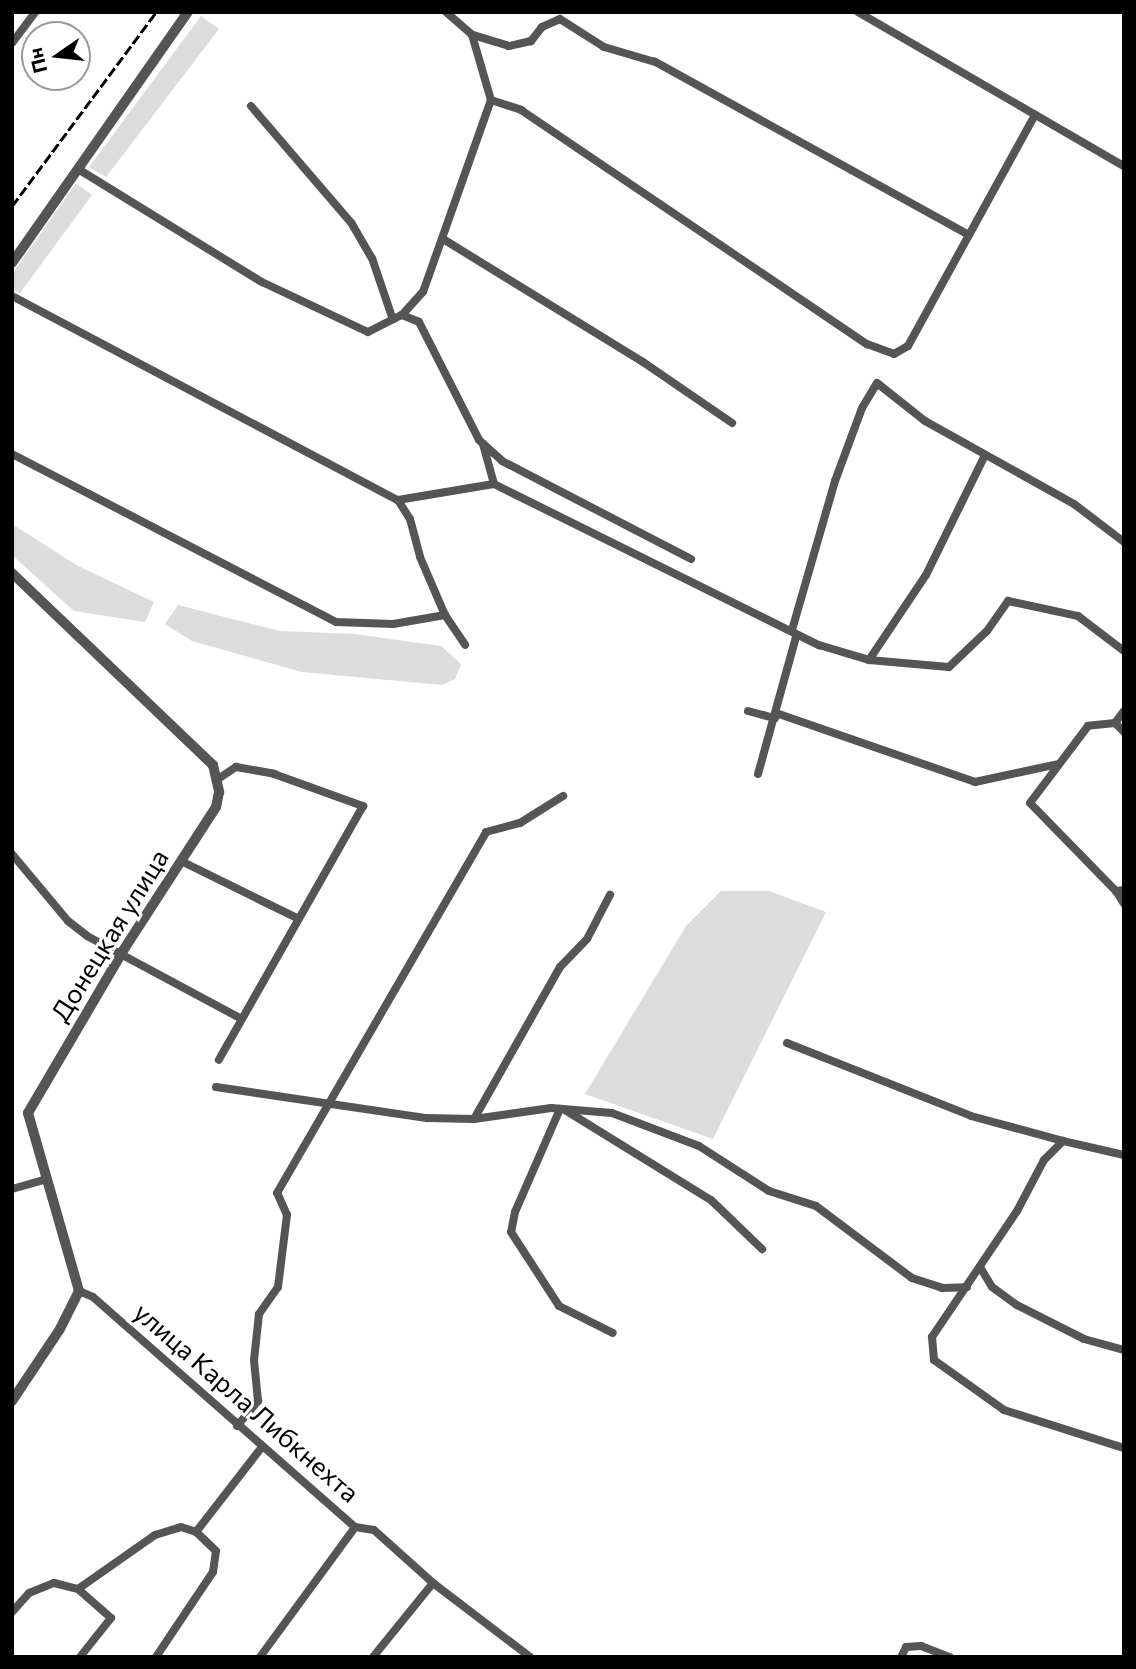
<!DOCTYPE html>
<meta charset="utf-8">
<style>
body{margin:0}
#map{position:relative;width:1136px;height:1669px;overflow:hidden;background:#fff;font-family:Commissioner,sans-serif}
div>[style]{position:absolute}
.green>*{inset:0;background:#dcdcdc}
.minor>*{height:8px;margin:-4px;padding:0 4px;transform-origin:4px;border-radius:4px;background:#555}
.tertiary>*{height:10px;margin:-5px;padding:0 5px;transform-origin:5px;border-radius:5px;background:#555}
.rail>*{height:2.5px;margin-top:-1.25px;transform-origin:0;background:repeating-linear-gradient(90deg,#000 0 10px,transparent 0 13.5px)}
span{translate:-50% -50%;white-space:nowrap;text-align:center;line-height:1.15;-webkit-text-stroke:6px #fff;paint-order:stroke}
.street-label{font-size:26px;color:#000}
.frame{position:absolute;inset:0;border:14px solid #000;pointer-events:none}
.north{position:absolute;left:21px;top:21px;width:70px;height:70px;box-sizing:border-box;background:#fff;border:2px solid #999;border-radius:50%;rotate:256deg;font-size:19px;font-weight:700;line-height:28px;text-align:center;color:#000}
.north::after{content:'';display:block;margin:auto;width:24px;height:32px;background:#000;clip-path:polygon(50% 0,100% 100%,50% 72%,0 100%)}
</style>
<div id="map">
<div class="green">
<i style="clip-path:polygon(201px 16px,219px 29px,106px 177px,89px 167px)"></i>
<i style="clip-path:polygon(76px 183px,92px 195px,20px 293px,12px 289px,12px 274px)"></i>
<i style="clip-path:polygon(12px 524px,78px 566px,154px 602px,145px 622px,74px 611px,12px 555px)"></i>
<i style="clip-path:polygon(178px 605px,280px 631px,355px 634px,441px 646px,461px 664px,455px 679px,442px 685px,302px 672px,192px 641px,165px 624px)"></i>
<i style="clip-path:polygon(721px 891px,769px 891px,826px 912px,713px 1139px,585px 1094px,686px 926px)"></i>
</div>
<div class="minor">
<i style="left:446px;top:12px;width:35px;rotate:41deg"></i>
<i style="left:858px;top:12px;width:307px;rotate:30.1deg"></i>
<i style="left:12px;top:43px;width:39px;rotate:-53deg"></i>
<i style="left:251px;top:106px;width:155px;rotate:49.4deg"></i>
<i style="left:352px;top:224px;width:39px;rotate:60deg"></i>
<i style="left:372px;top:258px;width:65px;rotate:71.3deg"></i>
<i style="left:78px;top:169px;width:216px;rotate:31.6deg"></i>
<i style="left:262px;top:282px;width:117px;rotate:25.3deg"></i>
<i style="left:368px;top:332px;width:38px;rotate:-27deg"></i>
<i style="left:402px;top:315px;width:18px;rotate:22deg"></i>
<i style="left:419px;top:322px;width:132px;rotate:63deg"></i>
<i style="left:479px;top:440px;width:31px;rotate:42deg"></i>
<i style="left:502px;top:461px;width:213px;rotate:27.4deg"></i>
<i style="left:969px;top:235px;width:359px;rotate:-151.1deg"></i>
<i style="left:655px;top:62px;width:53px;rotate:-163.6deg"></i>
<i style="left:604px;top:47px;width:52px;rotate:-147.5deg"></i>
<i style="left:560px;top:19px;width:20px;rotate:156deg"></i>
<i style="left:542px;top:27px;width:18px;rotate:128deg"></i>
<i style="left:531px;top:41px;width:23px;rotate:167deg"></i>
<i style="left:509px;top:46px;width:39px;rotate:-163deg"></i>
<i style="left:472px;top:35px;width:68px;rotate:73.7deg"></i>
<i style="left:491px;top:100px;width:32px;rotate:18deg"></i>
<i style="left:521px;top:110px;width:418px;rotate:34.1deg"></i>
<i style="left:867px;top:344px;width:29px;rotate:20deg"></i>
<i style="left:894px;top:354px;width:16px;rotate:-30deg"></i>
<i style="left:908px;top:346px;width:264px;rotate:-61.2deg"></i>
<i style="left:443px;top:239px;width:235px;rotate:31.6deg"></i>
<i style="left:643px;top:362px;width:108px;rotate:34.4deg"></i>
<i style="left:12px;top:296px;width:437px;rotate:27.9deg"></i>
<i style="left:398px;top:500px;width:97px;rotate:-9.5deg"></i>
<i style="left:402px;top:315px;width:31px;rotate:-48deg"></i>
<i style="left:423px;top:292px;width:204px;rotate:-70.5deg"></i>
<i style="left:483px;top:444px;width:41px;rotate:74.6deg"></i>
<i style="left:494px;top:484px;width:363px;rotate:26.4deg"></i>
<i style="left:819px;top:645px;width:52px;rotate:16.7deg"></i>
<i style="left:869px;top:660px;width:80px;rotate:5deg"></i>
<i style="left:949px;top:667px;width:52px;rotate:-43.5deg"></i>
<i style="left:987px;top:631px;width:37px;rotate:-55deg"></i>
<i style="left:1008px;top:601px;width:72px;rotate:12.1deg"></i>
<i style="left:1078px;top:616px;width:58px;rotate:37.3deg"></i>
<i style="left:12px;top:454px;width:365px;rotate:27.4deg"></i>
<i style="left:336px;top:622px;width:57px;rotate:2deg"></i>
<i style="left:393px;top:624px;width:53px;rotate:-9.8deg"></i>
<i style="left:398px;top:500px;width:22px;rotate:58deg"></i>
<i style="left:410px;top:519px;width:39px;rotate:75deg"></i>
<i style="left:420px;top:557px;width:63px;rotate:66.7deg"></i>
<i style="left:445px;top:615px;width:36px;rotate:56deg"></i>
<i style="left:792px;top:630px;width:155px;rotate:-73.9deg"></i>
<i style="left:835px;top:481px;width:78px;rotate:-69.7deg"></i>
<i style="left:862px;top:408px;width:29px;rotate:-59deg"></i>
<i style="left:877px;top:383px;width:61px;rotate:38.4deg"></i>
<i style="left:925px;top:421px;width:171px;rotate:29.1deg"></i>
<i style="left:1074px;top:504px;width:63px;rotate:37.2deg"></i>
<i style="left:869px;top:660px;width:102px;rotate:-56.2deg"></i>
<i style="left:926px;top:575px;width:134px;rotate:-63.8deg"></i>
<i style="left:748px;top:711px;width:28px;rotate:15deg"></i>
<i style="left:1124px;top:711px;width:15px;rotate:127deg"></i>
<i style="left:1115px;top:723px;width:27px;rotate:174deg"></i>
<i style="left:1088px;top:726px;width:96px;rotate:127deg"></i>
<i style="left:1030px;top:803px;width:123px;rotate:45.7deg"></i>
<i style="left:1116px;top:891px;width:8px;rotate:-7deg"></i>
<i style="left:776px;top:713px;width:211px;rotate:19.1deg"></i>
<i style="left:975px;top:782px;width:85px;rotate:-12.2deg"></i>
<i style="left:1115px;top:723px;width:13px;rotate:45deg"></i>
<i style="left:758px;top:774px;width:142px;rotate:-74.5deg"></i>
<i style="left:218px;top:779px;width:22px;rotate:-34deg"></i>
<i style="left:236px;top:767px;width:39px;rotate:10deg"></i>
<i style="left:274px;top:774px;width:95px;rotate:19.8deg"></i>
<i style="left:363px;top:806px;width:292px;rotate:119.6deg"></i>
<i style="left:12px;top:854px;width:87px;rotate:50.1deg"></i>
<i style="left:68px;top:921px;width:24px;rotate:38deg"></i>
<i style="left:87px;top:936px;width:174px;rotate:28.2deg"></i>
<i style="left:181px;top:861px;width:129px;rotate:26.2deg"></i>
<i style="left:1116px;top:891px;width:15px;rotate:58deg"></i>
<i style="left:787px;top:1043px;width:198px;rotate:21.6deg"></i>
<i style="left:971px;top:1116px;width:95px;rotate:15.2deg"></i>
<i style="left:216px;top:1087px;width:213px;rotate:8.4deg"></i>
<i style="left:427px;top:1118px;width:47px;rotate:1.2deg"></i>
<i style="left:474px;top:1119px;width:78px;rotate:-8.1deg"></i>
<i style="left:551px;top:1108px;width:61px;rotate:4.7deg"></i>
<i style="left:612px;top:1113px;width:93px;rotate:20.8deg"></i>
<i style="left:699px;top:1146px;width:83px;rotate:32.7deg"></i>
<i style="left:769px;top:1191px;width:49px;rotate:17.7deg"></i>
<i style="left:816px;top:1206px;width:120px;rotate:36.9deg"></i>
<i style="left:912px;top:1278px;width:32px;rotate:18deg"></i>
<i style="left:942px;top:1288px;width:25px;rotate:-2deg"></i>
<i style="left:560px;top:1109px;width:112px;rotate:113.6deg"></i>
<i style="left:515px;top:1212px;width:20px;rotate:101deg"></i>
<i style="left:511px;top:1232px;width:88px;rotate:57deg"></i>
<i style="left:559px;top:1306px;width:60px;rotate:26.6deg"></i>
<i style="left:565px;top:1110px;width:172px;rotate:31.7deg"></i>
<i style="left:711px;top:1200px;width:71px;rotate:43.9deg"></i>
<i style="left:474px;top:1119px;width:175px;rotate:-60.5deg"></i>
<i style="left:560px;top:967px;width:39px;rotate:-46deg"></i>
<i style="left:587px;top:939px;width:50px;rotate:-62.4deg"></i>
<i style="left:1124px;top:1155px;width:63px;rotate:-167.1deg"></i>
<i style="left:1063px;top:1141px;width:27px;rotate:135deg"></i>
<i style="left:1044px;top:1160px;width:58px;rotate:117.9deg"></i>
<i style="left:1017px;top:1211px;width:152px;rotate:124deg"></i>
<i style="left:932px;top:1337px;width:23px;rotate:85deg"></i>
<i style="left:934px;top:1360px;width:86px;rotate:35.5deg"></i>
<i style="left:1004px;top:1410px;width:126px;rotate:17.6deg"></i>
<i style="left:12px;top:1189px;width:36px;rotate:-16deg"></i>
<i style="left:980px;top:1267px;width:23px;rotate:59deg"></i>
<i style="left:992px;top:1287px;width:31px;rotate:36deg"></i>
<i style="left:1017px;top:1305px;width:75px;rotate:26.9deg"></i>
<i style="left:1084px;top:1339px;width:41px;rotate:15.4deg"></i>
<i style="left:79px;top:1291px;width:15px;rotate:23deg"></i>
<i style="left:93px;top:1297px;width:349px;rotate:41.3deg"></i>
<i style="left:355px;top:1527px;width:19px;rotate:9deg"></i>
<i style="left:374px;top:1530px;width:79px;rotate:41.9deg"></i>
<i style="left:433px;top:1583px;width:122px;rotate:37.3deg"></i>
<i style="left:237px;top:1426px;width:33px;rotate:-50deg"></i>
<i style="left:258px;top:1401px;width:41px;rotate:-95.6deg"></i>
<i style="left:254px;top:1360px;width:46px;rotate:-83.8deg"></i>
<i style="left:259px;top:1314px;width:33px;rotate:-55deg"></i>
<i style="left:278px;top:1287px;width:73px;rotate:-82.9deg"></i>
<i style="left:287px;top:1215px;width:24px;rotate:-114deg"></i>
<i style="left:277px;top:1193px;width:417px;rotate:-59.9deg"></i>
<i style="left:486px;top:832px;width:35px;rotate:-15deg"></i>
<i style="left:520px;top:823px;width:51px;rotate:-32.1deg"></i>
<i style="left:78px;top:1589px;width:44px;rotate:41.3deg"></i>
<i style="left:111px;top:1618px;width:50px;rotate:128.5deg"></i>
<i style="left:12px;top:1612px;width:25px;rotate:-48deg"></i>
<i style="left:29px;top:1593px;width:27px;rotate:-22deg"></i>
<i style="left:54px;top:1583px;width:25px;rotate:14deg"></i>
<i style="left:78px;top:1589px;width:94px;rotate:-35deg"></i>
<i style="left:155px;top:1535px;width:27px;rotate:-17deg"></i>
<i style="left:181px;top:1527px;width:16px;rotate:18deg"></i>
<i style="left:156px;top:1657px;width:102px;rotate:-56.2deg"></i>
<i style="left:213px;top:1572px;width:21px;rotate:-82deg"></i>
<i style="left:216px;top:1551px;width:28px;rotate:-136deg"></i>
<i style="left:196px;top:1532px;width:108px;rotate:-52.2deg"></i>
<i style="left:260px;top:1657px;width:161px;rotate:-53.8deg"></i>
<i style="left:373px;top:1657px;width:95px;rotate:-51deg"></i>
<i style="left:901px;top:1657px;width:11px;rotate:-63deg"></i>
<i style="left:906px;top:1647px;width:15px;rotate:-4deg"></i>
<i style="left:921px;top:1646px;width:31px;rotate:21deg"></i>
</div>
<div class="tertiary">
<i style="left:12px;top:263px;width:307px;rotate:-55deg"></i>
<i style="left:12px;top:573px;width:278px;rotate:43.7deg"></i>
<i style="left:213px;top:765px;width:28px;rotate:77deg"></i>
<i style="left:219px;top:792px;width:15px;rotate:101deg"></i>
<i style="left:216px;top:807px;width:171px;rotate:122.9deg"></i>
<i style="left:123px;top:951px;width:188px;rotate:120.4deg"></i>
<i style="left:28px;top:1113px;width:185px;rotate:74deg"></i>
<i style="left:79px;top:1291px;width:42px;rotate:116.6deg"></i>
<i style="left:60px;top:1329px;width:87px;rotate:123.7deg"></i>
</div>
<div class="rail">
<i style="left:12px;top:206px;width:242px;rotate:-53.4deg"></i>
</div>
<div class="street-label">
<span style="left:109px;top:935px;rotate:-58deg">Донецкая улица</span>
<span style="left:247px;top:1402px;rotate:41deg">улица Карла Либкнехта</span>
</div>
<div class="frame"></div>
<div class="north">Пн</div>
</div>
